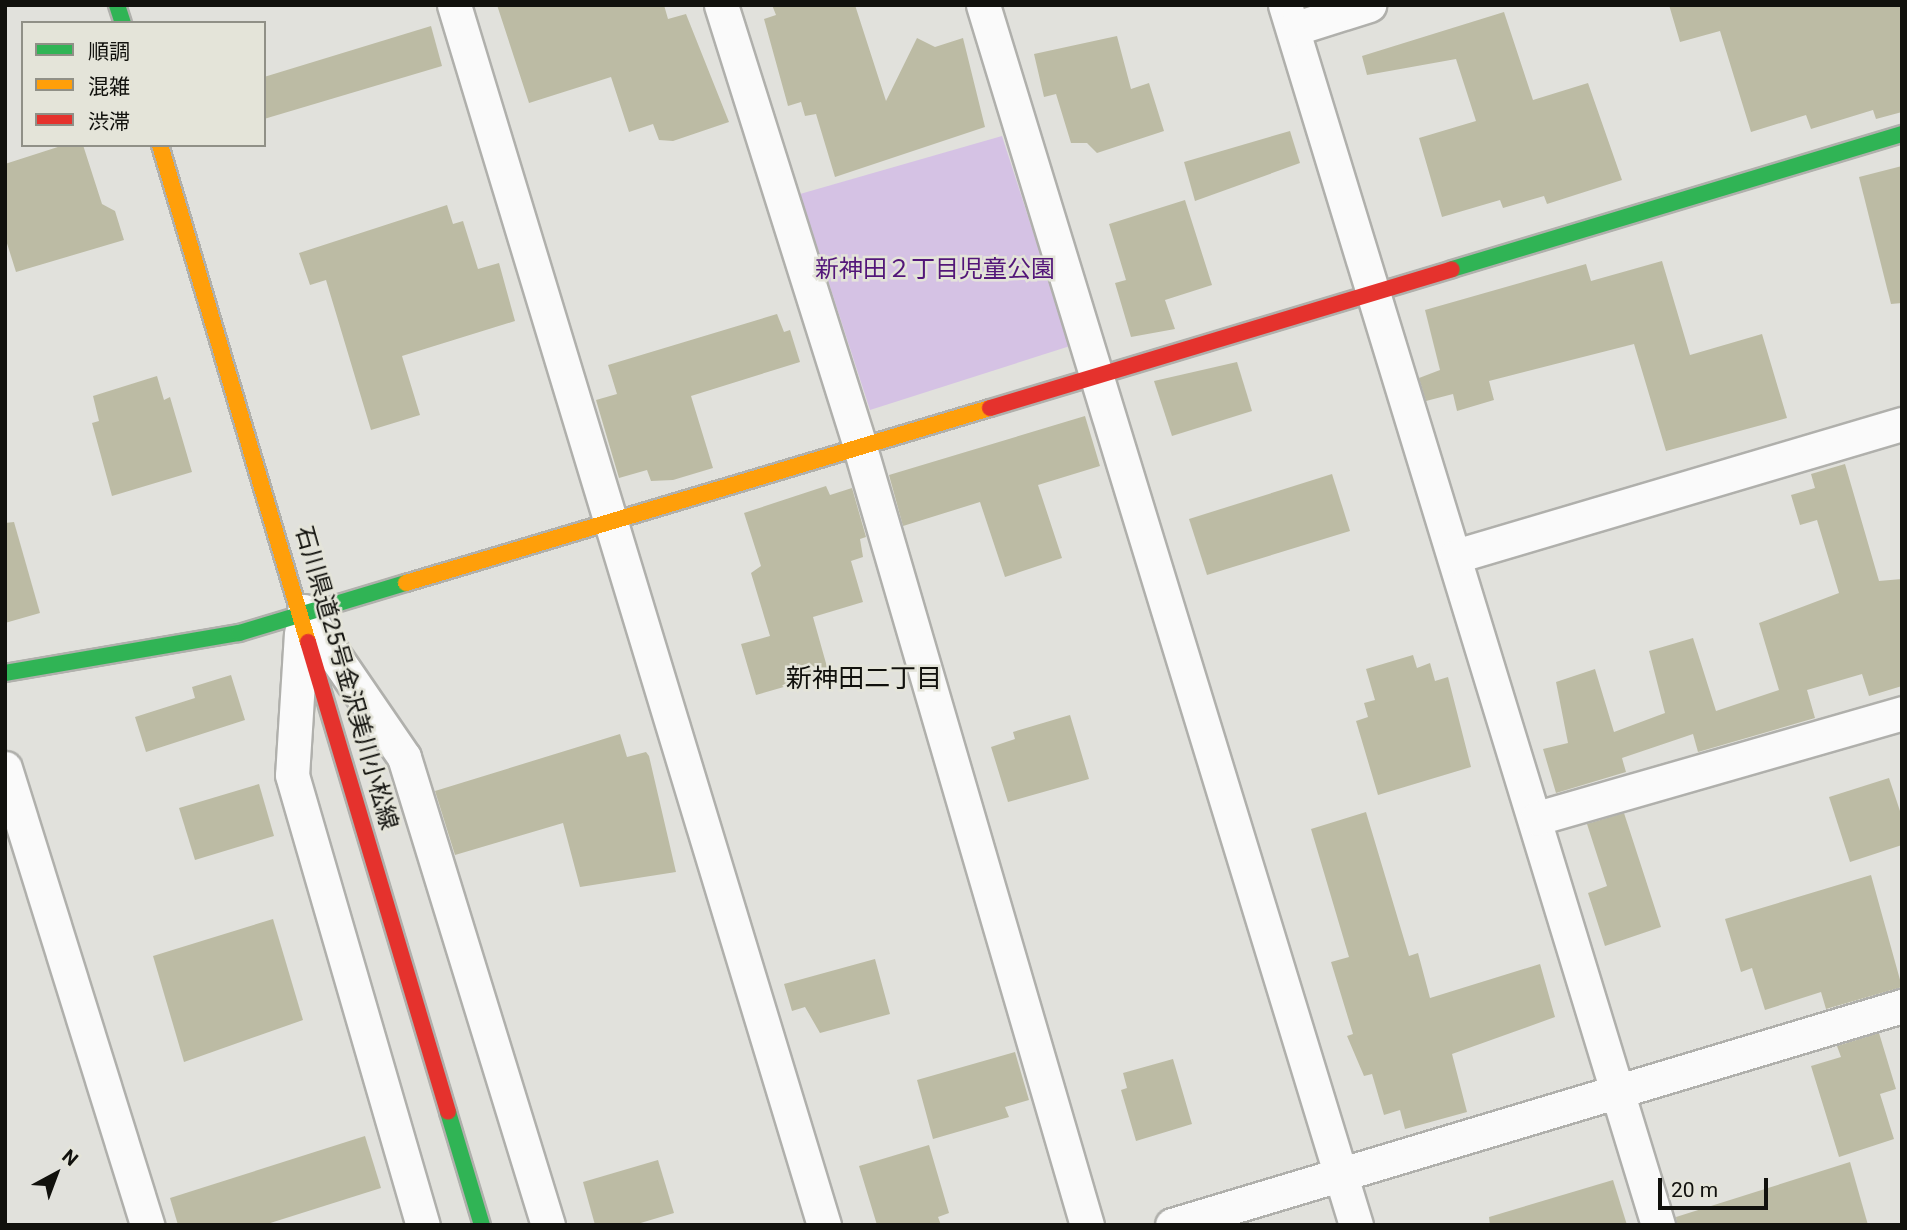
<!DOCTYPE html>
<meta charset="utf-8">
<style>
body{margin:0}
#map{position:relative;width:1907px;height:1230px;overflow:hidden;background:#e1e1dc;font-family:Roboto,"Noto Sans JP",sans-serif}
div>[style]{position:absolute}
.green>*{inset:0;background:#d5c2e4}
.building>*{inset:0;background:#bcbba4}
.roads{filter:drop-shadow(2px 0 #b0b0ac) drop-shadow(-2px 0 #b0b0ac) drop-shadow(0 2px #b0b0ac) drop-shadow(0 -2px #b0b0ac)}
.street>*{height:33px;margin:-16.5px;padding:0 16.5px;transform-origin:16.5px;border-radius:16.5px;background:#fafafa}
.fast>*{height:16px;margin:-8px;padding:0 8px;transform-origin:8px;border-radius:8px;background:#30b455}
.slow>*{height:16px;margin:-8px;padding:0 8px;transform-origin:8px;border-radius:8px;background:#ff9f0a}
.jam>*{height:16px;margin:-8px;padding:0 8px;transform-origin:8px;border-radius:8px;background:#e5322d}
span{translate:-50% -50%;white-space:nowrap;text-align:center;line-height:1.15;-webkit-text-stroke:5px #e4e4d9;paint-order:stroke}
.park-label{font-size:24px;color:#531679}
.street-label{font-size:24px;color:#11110d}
.neighbourhood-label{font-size:26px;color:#11110d}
.frame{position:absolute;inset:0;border:7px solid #11110d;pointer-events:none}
.legend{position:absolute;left:21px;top:21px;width:245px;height:126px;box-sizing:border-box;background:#e4e4d9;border:2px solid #909087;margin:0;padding:9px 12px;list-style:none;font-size:21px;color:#11110d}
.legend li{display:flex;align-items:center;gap:14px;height:35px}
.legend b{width:35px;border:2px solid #909087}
.north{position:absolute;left:21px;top:1139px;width:70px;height:70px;-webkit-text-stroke:5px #e4e4d9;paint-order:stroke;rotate:41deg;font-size:19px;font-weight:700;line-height:28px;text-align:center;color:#11110d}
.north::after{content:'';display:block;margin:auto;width:24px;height:32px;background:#11110d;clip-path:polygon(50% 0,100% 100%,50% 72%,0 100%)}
.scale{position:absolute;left:1658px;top:1178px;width:110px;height:32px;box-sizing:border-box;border:4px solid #11110d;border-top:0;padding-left:9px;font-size:21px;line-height:24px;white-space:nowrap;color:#11110d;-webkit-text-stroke:5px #e4e4d9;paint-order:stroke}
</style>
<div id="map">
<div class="green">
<i style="clip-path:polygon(1002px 136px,1070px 346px,870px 410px,800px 194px)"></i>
</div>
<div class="building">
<i style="clip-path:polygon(497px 5px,664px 5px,668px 19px,686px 14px,729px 122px,673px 141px,659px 140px,653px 124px,629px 132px,611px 77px,529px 103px)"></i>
<i style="clip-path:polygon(772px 5px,855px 5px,886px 101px,917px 38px,935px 47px,963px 38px,985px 127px,835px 177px,816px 114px,805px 116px,801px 102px,788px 106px,764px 19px,776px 15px)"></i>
<i style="clip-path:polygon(1669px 5px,1902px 5px,1902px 112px,1876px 119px,1873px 110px,1811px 129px,1806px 115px,1751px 132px,1720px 31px,1680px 42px)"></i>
<i style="clip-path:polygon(1504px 12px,1533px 100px,1588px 83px,1622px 180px,1547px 204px,1544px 196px,1503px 208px,1500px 200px,1442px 217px,1419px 138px,1476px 121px,1456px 59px,1367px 75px,1362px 56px)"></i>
<i style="clip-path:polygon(431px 26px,442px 66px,264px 119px,264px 77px)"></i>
<i style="clip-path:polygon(1117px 36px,1131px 89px,1149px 83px,1164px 131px,1097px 153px,1087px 143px,1071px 143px,1056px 94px,1044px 97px,1034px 54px)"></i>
<i style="clip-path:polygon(1290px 131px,1300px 163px,1195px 201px,1184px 162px)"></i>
<i style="clip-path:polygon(64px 145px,83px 145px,102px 204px,115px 211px,124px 240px,16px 272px,5px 237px,5px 164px)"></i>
<i style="clip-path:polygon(1902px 166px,1902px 303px,1891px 304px,1859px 177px)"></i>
<i style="clip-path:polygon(1185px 200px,1212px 285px,1165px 300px,1175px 329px,1131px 337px,1115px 283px,1126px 280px,1109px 224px)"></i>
<i style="clip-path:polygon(447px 205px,453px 224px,463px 221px,478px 269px,499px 263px,515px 321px,402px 356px,420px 415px,371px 430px,326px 280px,310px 285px,299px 253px)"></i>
<i style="clip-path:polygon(1662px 261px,1690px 355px,1762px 334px,1787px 418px,1666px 451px,1634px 344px,1489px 381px,1494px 400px,1457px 411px,1453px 394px,1426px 401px,1419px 378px,1440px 370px,1425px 310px,1586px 264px,1591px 281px)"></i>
<i style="clip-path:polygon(777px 314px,784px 332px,790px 330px,800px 362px,691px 396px,713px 468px,673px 480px,651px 481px,647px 470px,619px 478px,596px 400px,617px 394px,608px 365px)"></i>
<i style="clip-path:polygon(1237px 362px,1252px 411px,1172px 436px,1154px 381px)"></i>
<i style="clip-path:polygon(157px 376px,164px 400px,170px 397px,192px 472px,112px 496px,92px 423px,99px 421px,93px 396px)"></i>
<i style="clip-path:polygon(1085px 416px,1100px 466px,1038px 485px,1062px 558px,1005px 577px,980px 502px,903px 526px,889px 475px)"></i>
<i style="clip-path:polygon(1845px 464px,1879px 581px,1902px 579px,1902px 686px,1869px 696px,1862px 674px,1807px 690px,1815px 718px,1698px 752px,1693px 734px,1622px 758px,1626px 772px,1556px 793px,1543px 749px,1568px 743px,1556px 682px,1595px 669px,1614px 732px,1665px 713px,1649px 651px,1693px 638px,1716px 711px,1779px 690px,1759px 623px,1839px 593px,1817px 520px,1800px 525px,1791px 495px,1815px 488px,1811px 474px)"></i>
<i style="clip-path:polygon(1332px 474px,1350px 531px,1207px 575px,1189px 519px)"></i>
<i style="clip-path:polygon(826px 486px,830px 495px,852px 488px,866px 537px,860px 539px,863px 557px,851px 561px,863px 602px,813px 617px,829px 674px,756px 695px,741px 644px,770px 636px,751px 573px,761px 566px,744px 513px)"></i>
<i style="clip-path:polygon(14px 522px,40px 613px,5px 623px,5px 523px)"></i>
<i style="clip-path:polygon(1413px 655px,1417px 668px,1430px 663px,1435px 681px,1448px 677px,1471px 767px,1378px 795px,1356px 721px,1368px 717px,1364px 703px,1375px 700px,1366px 669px)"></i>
<i style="clip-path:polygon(231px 675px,245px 720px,146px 752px,135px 717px,195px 698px,192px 687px)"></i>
<i style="clip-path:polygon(1070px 715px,1089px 779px,1008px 802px,991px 747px,1015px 739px,1013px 732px)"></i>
<i style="clip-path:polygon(620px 734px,627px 757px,646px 752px,649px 756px,676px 872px,580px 887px,563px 823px,455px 855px,435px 791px)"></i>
<i style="clip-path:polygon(1889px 778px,1902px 817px,1902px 845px,1850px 862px,1829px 797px)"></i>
<i style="clip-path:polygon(259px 784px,274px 836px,195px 860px,179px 808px)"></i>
<i style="clip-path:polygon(1366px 812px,1409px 956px,1418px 953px,1430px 998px,1540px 964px,1555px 1017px,1452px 1054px,1467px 1112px,1405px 1129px,1400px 1110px,1384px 1115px,1372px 1074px,1364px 1076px,1347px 1036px,1353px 1034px,1331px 962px,1349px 957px,1311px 829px)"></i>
<i style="clip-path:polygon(1624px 813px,1661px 927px,1605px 946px,1588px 893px,1607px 886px,1587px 824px)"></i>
<i style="clip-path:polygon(1871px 875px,1902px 987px,1826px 1009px,1821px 992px,1765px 1010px,1752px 968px,1741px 972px,1725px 919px)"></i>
<i style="clip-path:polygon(273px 919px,303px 1020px,184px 1062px,153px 956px)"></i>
<i style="clip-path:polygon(875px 959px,890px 1014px,820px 1033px,805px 1007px,792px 1011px,784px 984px)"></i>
<i style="clip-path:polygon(1879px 1033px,1896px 1089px,1880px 1094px,1894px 1139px,1839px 1157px,1811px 1066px,1841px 1057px,1837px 1046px)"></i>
<i style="clip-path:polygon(1015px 1052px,1029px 1100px,1005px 1107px,1009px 1117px,933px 1139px,917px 1080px)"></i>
<i style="clip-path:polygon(1173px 1059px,1192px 1124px,1136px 1141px,1121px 1090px,1127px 1088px,1123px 1073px)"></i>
<i style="clip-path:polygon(365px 1136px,381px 1188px,264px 1225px,178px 1225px,170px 1198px)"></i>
<i style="clip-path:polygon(929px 1145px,949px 1213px,938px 1217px,941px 1225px,877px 1225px,859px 1166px)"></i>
<i style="clip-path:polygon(658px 1160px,674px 1213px,634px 1225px,595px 1225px,583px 1182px)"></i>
<i style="clip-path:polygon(1850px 1162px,1868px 1225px,1677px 1225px,1676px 1217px)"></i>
<i style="clip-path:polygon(1613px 1180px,1627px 1225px,1490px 1225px,1489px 1217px)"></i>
</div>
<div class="roads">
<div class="street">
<i style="left:454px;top:5px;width:1275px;rotate:73.13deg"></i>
<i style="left:721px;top:5px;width:460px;rotate:72.5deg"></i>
<i style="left:859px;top:444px;width:814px;rotate:73.73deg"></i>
<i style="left:983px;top:5px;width:1276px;rotate:73deg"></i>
<i style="left:1285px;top:5px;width:1276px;rotate:73deg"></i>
<i style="left:1293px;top:29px;width:80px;rotate:-17.5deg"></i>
<i style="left:1456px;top:556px;width:465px;rotate:-16.5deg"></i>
<i style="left:304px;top:611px;width:177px;rotate:55.6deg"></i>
<i style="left:404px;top:757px;width:490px;rotate:72.9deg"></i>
<i style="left:301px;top:633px;width:142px;rotate:93.6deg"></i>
<i style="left:292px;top:775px;width:469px;rotate:73.8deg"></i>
<i style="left:5px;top:768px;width:479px;rotate:72.7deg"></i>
<i style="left:1537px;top:818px;width:380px;rotate:-16deg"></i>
<i style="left:1172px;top:1225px;width:762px;rotate:-16.7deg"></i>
</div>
<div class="fast">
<i style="left:117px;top:5px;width:19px;rotate:72deg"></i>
<i style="left:1452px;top:269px;width:470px;rotate:-16.7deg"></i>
<i style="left:5px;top:673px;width:237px;rotate:-9.7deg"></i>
<i style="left:239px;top:633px;width:174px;rotate:-16.7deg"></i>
<i style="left:448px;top:1112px;width:118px;rotate:73.3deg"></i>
</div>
<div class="slow">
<i style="left:160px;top:145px;width:519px;rotate:73.42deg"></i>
<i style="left:406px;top:583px;width:610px;rotate:-16.68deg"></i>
</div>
<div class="jam">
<i style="left:990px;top:408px;width:482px;rotate:-16.7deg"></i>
<i style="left:308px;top:642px;width:490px;rotate:73.4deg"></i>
</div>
</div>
<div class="park-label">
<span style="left:935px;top:270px">新神田２丁目児童公園</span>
</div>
<div class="street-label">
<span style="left:346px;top:678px;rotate:74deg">石川県道25号金沢美川小松線</span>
</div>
<div class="neighbourhood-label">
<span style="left:864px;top:679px">新神田二丁目</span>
</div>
<div class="frame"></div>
<ul class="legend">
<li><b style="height:9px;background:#30b455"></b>順調</li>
<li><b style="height:9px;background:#ff9f0a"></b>混雑</li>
<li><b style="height:9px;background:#e5322d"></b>渋滞</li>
</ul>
<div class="north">N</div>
<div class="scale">20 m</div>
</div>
